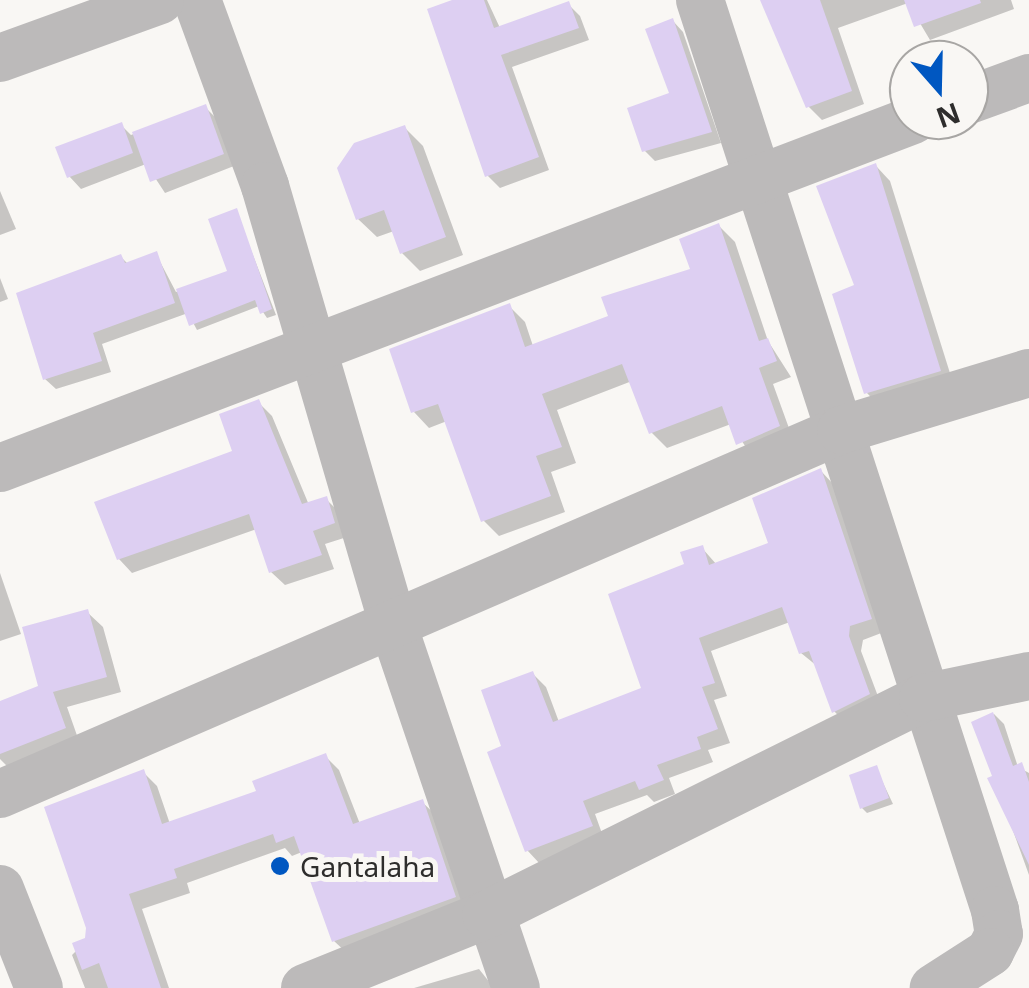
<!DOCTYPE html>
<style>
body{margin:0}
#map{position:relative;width:1029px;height:988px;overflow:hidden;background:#f9f7f4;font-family:"Noto Sans",sans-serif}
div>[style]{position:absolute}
.shadow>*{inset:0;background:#0003}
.building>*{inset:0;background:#ddcff2}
.minor>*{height:48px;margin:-24px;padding:0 24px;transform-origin:24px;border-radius:24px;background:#bcbaba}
.dots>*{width:28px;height:28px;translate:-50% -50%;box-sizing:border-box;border:5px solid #f9f7f4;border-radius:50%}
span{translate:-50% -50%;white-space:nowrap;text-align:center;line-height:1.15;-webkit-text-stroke:10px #f9f7f4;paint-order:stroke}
.poi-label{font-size:28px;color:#2e2d2c}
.left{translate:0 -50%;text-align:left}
.north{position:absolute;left:889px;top:40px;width:100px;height:100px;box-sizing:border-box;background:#f9f7f4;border:2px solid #a8a6a4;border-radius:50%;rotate:160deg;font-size:28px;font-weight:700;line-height:40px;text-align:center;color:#2e2d2c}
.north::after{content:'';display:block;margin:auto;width:35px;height:45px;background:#0057c1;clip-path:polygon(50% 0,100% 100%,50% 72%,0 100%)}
</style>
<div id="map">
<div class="shadow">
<i style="clip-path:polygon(459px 0,487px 0,500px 28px,568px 4px,580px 16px,589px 40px,512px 67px,549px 170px,500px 188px,487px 175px)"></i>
<i style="clip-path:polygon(763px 0,1011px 0,1014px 9px,930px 40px,908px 3px,838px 28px,864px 104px,822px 120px,808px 106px)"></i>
<i style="clip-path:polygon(673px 21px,683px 32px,721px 143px,655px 161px,644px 150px,672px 94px)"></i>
<i style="clip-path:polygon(205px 107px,217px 119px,234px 166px,165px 193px,146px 164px,81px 189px,69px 176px,121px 125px,131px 135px)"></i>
<i style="clip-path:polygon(405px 128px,423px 146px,463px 255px,420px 271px,402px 253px,394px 231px,377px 237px,358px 219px)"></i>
<i style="clip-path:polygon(876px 166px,890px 181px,954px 386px,881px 408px,867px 393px,857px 287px)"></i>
<i style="clip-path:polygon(0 191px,16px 229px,0 235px)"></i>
<i style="clip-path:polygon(236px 211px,276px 315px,267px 318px,259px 306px,197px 330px,188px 313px,102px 344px,111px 372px,56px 389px,45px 379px,121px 257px,128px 264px,156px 254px,176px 292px,230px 272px)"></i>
<i style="clip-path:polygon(719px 226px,735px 242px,768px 341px,791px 377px,773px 384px,794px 442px,754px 460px,731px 424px,667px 448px,651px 432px,632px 381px,557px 410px,576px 463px,551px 472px,565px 512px,499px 536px,483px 520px,447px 421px,429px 428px,414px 412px,509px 306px,525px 322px,533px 346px,611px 318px,693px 271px)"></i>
<i style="clip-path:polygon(0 278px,8px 299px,0 302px)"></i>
<i style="clip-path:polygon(258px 402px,272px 416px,309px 505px,326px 499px,340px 513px,347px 537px,325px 544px,334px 569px,285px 585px,271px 572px,257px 529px,132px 573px,119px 559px,235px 452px)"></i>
<i style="clip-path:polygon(821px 471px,834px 485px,884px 632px,863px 640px,861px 651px,882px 707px,847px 725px,834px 711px,817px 666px,801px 653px,790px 622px,711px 651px,727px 696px,714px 700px,730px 743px,708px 750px,713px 762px,669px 778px,675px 794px,654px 802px,647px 795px,595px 814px,604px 839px,540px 864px,527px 850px,504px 747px,533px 674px,546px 687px,559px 722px,644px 690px,687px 566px,702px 548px,717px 565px,771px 545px)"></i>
<i style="clip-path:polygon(0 573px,21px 634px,0 641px)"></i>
<i style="clip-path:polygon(87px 612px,103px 627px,121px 692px,67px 707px,80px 744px,12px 771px,0 759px,0 704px,41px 687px)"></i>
<i style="clip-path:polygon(994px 714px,1004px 724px,1018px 767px,1029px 773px,1029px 875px,974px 723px)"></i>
<i style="clip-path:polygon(325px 756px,339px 770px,360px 824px,422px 802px,437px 816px,469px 912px,349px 955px,334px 941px,302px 852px,292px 856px,285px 848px,187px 883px,190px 893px,142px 909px,169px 988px,85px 988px,72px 955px,87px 940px,143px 772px,157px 786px,170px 824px,259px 792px)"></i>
<i style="clip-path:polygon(876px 768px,893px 804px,867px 813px,862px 808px)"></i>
<i style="clip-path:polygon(479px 969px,494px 988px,414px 988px)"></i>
</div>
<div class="building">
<i style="clip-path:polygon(452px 0,484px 0,494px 28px,569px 1px,579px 28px,501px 55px,539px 157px,485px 177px,427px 9px)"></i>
<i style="clip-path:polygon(760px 0,820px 0,852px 91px,806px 108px)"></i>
<i style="clip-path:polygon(904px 0,980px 0,981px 3px,914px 27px)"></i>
<i style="clip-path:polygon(673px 18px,712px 132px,642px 152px,627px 108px,669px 93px,645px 29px)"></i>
<i style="clip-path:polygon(206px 104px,224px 154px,150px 182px,132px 132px)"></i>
<i style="clip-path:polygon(122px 122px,133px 153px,67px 178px,55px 147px)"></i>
<i style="clip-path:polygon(405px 125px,446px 237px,400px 254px,384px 210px,356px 220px,337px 168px,354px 143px)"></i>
<i style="clip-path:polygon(876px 163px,941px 371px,864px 394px,832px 294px,854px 285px,816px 186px)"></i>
<i style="clip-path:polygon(237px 208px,272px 309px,260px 314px,255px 300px,189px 326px,176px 289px,227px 271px,208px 219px)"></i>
<i style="clip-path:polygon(719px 223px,759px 341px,768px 338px,777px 361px,759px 368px,780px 426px,736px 445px,722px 406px,649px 434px,622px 364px,542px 394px,562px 447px,536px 456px,551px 496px,481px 522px,438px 404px,411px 413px,389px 349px,510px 303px,525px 347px,608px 316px,601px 297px,690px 269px,679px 239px)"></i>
<i style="clip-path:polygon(157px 251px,175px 303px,93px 333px,102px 361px,43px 380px,16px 293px,121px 254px,125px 263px)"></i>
<i style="clip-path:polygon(259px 399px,302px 504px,327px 496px,335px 523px,313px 531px,322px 555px,269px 573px,249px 514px,117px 560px,94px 502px,232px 451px,219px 414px)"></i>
<i style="clip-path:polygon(821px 468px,872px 619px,850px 626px,849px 636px,870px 694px,832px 713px,809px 651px,799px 654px,782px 607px,699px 638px,715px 683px,702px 687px,718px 729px,697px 737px,701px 749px,657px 765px,664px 780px,639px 790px,635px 781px,583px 801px,593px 826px,525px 852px,487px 752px,501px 746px,481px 690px,533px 671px,553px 722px,641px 688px,608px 594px,684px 564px,680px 552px,703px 545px,709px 565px,768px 543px,752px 498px)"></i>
<i style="clip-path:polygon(88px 609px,107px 677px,53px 692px,66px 728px,0 754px,0 701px,38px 686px,22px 627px)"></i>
<i style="clip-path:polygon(993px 712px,1013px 766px,1022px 762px,1029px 782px,1029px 865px,987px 778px,992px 776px,971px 722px)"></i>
<i style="clip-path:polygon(326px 753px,353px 824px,423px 799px,456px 897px,332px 942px,294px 836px,276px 843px,273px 834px,174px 869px,177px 878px,129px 894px,161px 988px,108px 988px,99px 963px,82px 970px,72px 943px,85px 938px,86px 928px,44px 807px,144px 769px,162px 824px,256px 791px,252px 781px)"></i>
<i style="clip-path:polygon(877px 765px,889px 798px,860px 809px,849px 775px)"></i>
</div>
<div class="minor">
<i style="left:197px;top:0;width:198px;rotate:69.9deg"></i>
<i style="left:265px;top:186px;width:460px;rotate:73.7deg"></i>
<i style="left:394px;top:628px;width:380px;rotate:71.3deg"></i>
<i style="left:700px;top:0;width:957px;rotate:72.04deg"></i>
<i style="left:995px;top:910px;width:24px;rotate:81deg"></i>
<i style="left:999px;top:934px;width:20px;rotate:117deg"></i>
<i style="left:990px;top:952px;width:67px;rotate:147.3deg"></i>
<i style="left:0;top:58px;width:170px;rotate:-19.9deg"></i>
<i style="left:969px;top:100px;width:64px;rotate:-20.1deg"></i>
<i style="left:0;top:468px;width:977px;rotate:-20.86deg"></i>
<i style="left:0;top:794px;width:916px;rotate:-23.4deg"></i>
<i style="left:841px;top:430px;width:196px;rotate:-16.9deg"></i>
<i style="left:0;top:889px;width:106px;rotate:68.5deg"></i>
<i style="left:305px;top:988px;width:195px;rotate:-22deg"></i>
<i style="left:486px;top:915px;width:488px;rotate:-26.4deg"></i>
<i style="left:923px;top:698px;width:108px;rotate:-11.7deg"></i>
</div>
<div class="dots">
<i style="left:280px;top:866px;background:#0057c1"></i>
</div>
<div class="poi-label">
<span class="left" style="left:300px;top:866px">Gantalaha</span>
</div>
<div class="north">N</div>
</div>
